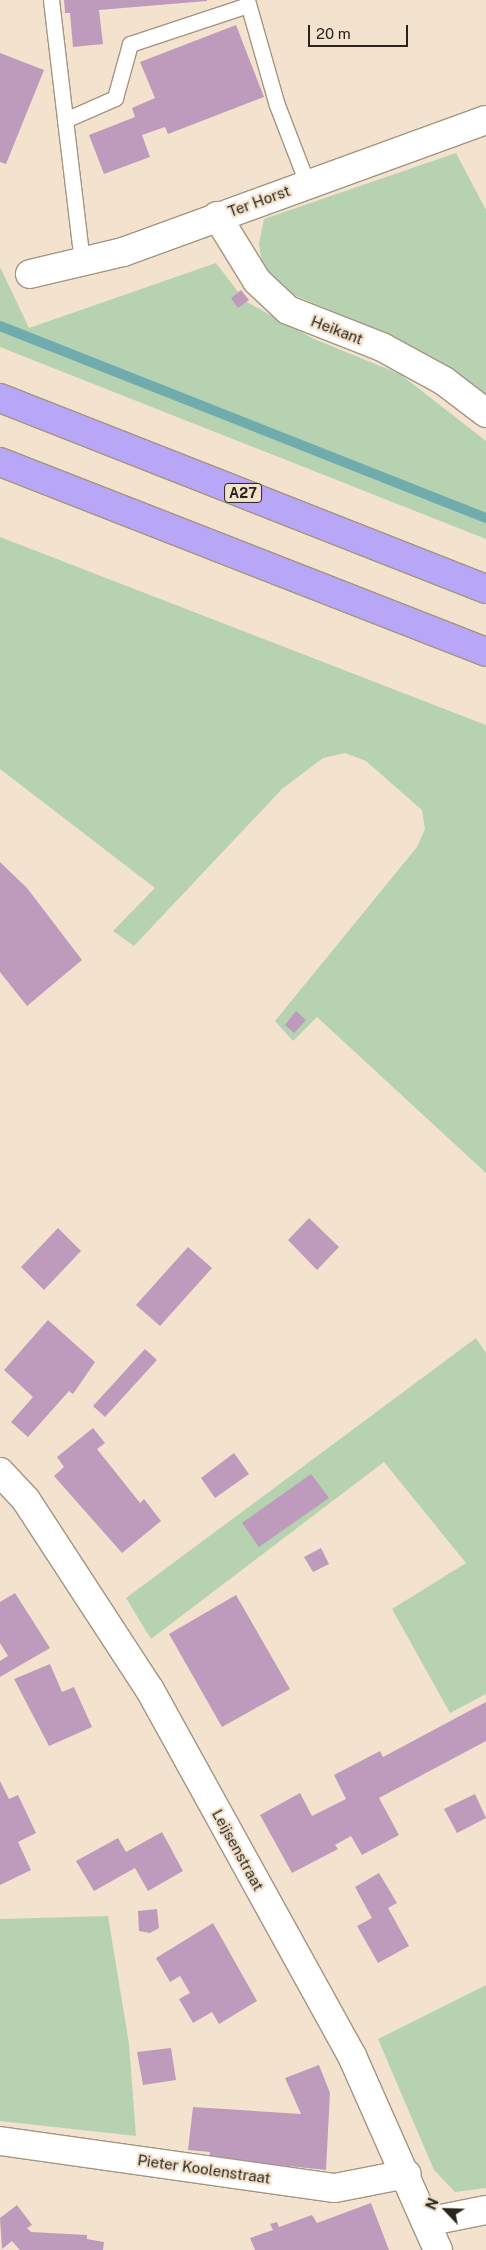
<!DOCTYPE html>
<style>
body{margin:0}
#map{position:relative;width:486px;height:2250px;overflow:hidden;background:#f3e3ce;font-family:"Public Sans",sans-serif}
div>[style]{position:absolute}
.green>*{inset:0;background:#b6d2b1}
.stream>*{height:10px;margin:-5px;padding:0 5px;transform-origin:5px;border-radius:5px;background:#70acae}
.building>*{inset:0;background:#be9bbc}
.roads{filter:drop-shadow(1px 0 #a49582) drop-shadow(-1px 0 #a49582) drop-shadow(0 1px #a49582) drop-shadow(0 -1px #a49582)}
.lane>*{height:15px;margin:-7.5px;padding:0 7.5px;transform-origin:7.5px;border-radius:7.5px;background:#fff}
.street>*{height:28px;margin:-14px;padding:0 14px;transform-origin:14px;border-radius:14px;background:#fff}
.highway>*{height:28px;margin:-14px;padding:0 14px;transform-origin:14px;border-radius:14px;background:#b8a6f7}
span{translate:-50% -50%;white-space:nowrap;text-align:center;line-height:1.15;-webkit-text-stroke:4.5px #f3e3ce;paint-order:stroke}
.shield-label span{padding:1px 4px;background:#f3e3ce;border:1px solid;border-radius:4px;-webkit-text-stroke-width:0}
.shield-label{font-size:14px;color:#29231b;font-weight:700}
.street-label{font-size:15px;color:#29231b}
.north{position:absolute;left:421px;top:2185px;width:50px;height:50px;-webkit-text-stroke:4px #f3e3ce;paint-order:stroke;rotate:294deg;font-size:14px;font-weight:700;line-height:20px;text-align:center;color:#29231b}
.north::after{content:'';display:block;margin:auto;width:18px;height:22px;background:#29231b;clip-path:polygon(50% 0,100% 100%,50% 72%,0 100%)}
.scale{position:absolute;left:308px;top:25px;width:100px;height:22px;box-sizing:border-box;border:2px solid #29231b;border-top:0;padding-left:6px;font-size:15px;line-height:18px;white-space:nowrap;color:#29231b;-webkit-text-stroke:4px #f3e3ce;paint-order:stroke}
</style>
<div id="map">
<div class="green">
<i style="clip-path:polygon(456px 153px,486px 210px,486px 403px,401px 341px,276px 287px,263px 269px,259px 244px,264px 219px)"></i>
<i style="clip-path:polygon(216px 263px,245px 301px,314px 339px,400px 374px,486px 441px,486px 539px,0 347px,0 267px,29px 328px)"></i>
<i style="clip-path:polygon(0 537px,486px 725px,486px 1173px,317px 1017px,293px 1041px,275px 1021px,417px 847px,425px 829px,422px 810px,366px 761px,345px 753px,323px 758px,282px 789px,134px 946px,113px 931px,155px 888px,0 769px)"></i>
<i style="clip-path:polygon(476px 1338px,486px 1353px,486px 1694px,450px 1713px,392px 1609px,466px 1563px,384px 1462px,151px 1639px,126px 1598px)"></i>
<i style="clip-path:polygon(108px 1916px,129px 2044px,136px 2136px,0 2121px,0 1919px)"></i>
<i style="clip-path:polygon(486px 1985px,486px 2188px,455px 2192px,434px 2170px,378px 2039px)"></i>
</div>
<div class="stream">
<i style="left:0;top:326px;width:523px;rotate:21.56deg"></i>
</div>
<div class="building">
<i style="clip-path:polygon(64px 0,207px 0,207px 1px,99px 10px,103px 44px,73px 47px,70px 13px,65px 13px)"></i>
<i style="clip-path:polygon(236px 25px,264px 97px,168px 134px,165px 127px,142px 135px,150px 157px,104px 174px,89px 135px,135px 117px,132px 108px,155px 98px,140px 62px)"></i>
<i style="clip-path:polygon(0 53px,44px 70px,6px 164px,0 162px)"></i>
<i style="clip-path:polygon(241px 290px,249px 300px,238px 308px,231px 298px)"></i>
<i style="clip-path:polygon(0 862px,27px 888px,82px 960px,27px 1006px,0 972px)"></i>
<i style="clip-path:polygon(296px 1011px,306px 1020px,294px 1033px,285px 1025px)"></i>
<i style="clip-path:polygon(309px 1218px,339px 1247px,317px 1270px,288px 1240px)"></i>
<i style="clip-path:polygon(58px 1228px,81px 1251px,44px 1290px,21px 1267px)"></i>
<i style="clip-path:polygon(188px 1247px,212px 1268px,160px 1326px,136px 1305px)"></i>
<i style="clip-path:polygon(48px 1320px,95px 1362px,73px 1394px,69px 1391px,28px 1437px,11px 1422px,33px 1397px,4px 1370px)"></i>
<i style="clip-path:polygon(145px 1349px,157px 1360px,105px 1417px,93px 1406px)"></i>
<i style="clip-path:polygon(93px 1428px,105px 1443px,97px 1449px,140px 1503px,144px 1499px,161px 1521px,122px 1553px,54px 1476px,64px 1467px,57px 1457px)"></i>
<i style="clip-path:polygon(234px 1453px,249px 1474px,215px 1498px,201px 1478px)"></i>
<i style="clip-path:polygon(311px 1474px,329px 1498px,259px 1547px,242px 1523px)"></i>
<i style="clip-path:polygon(321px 1548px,329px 1564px,313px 1572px,304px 1557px)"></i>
<i style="clip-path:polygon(15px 1593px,50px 1648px,0 1677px,0 1661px,8px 1656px,0 1643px,0 1602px)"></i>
<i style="clip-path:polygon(236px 1595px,290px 1689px,222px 1727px,169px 1634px)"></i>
<i style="clip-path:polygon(50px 1664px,62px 1692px,74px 1687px,92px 1727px,49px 1746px,14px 1679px)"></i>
<i style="clip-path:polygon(486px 1702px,486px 1741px,379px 1798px,399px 1835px,362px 1855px,351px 1836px,335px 1845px,338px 1849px,292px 1873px,260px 1815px,300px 1793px,312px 1816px,346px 1799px,334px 1775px,380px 1751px,383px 1757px)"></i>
<i style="clip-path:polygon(0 1781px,9px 1799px,18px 1795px,36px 1833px,18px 1842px,31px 1870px,0 1885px)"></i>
<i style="clip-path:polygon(475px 1794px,486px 1818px,457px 1833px,444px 1809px)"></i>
<i style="clip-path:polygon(162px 1832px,183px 1871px,148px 1891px,135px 1868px,94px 1891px,76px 1861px,118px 1838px,126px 1852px)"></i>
<i style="clip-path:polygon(379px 1873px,397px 1903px,388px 1908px,409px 1946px,378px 1963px,357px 1926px,372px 1918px,355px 1887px)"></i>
<i style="clip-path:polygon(157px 1909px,159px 1928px,150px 1933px,139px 1931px,138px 1911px)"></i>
<i style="clip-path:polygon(213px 1923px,257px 2001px,219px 2024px,212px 2012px,193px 2023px,179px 1999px,190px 1993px,180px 1976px,170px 1982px,156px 1958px)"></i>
<i style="clip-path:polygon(171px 2048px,176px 2080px,143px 2085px,137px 2052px)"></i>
<i style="clip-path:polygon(319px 2065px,330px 2093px,326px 2170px,209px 2158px,210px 2152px,188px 2150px,193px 2107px,301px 2114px,285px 2078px)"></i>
<i style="clip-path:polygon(371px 2203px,389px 2250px,255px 2250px,250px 2238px,273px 2230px,270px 2224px,277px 2222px,279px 2227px,312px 2215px,317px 2223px)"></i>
<i style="clip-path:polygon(17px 2205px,32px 2225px,27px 2228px,31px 2232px,87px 2235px,87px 2239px,104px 2242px,103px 2250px,20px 2250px,12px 2241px,2px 2249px,0 2218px)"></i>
</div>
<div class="roads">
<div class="lane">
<i style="left:51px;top:0;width:121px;rotate:83.3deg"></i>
<i style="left:247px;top:0;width:109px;rotate:74.1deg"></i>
<i style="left:277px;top:105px;width:84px;rotate:69deg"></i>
<i style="left:82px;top:262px;width:143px;rotate:-96.8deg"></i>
<i style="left:65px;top:120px;width:55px;rotate:-23.7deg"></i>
<i style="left:115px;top:98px;width:56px;rotate:-74.5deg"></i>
<i style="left:130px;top:44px;width:124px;rotate:-18.3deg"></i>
</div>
<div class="street">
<i style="left:217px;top:216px;width:76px;rotate:58.4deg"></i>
<i style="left:257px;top:281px;width:42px;rotate:43.1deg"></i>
<i style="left:288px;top:310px;width:101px;rotate:21.5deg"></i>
<i style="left:382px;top:347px;width:71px;rotate:28.7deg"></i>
<i style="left:444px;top:381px;width:53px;rotate:37.3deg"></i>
<i style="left:30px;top:274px;width:96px;rotate:-13.3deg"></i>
<i style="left:123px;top:252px;width:386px;rotate:-20deg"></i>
<i style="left:0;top:1472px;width:38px;rotate:47deg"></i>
<i style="left:26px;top:1500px;width:227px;rotate:56.9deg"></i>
<i style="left:150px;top:1690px;width:418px;rotate:61.1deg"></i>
<i style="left:352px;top:2056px;width:212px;rotate:66.1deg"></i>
<i style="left:0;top:2141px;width:338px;rotate:8deg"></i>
<i style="left:335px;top:2188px;width:73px;rotate:-11deg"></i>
<i style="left:426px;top:2222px;width:61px;rotate:-11.3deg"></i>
</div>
<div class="highway">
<i style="left:0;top:398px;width:522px;rotate:21.46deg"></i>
<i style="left:0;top:462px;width:522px;rotate:21.35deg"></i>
</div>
</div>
<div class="shield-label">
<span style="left:243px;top:493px">A27</span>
</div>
<div class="street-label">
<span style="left:259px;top:201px;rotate:-20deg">Ter Horst</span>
<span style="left:337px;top:330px;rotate:21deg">Heikant</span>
<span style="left:238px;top:1850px;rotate:61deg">Leijsenstraat</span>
<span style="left:204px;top:2169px;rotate:8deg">Pieter Koolenstraat</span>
</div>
<div class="north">N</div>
<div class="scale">20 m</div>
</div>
